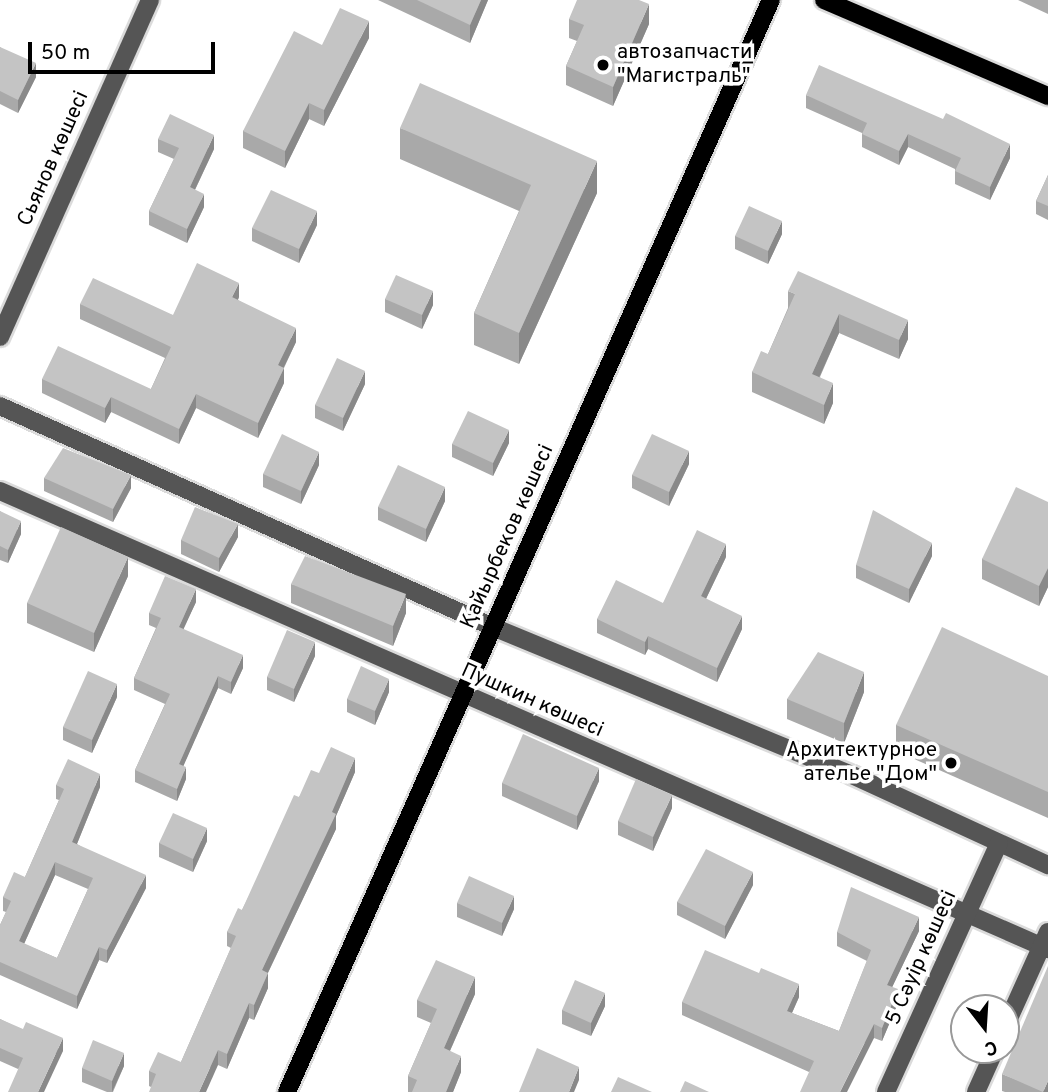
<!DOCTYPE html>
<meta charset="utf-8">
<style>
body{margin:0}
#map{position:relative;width:1048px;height:1092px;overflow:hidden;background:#fff;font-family:Overpass,sans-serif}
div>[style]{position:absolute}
.roads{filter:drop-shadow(2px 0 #dbdbdb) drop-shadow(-2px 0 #dbdbdb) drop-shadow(0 2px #dbdbdb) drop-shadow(0 -2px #dbdbdb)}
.minor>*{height:18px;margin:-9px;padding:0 9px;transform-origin:9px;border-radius:9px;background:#555}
.major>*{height:18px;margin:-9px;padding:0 9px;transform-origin:9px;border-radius:9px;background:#000}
.wall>*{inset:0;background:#a9a9a9}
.shaded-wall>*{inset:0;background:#898989}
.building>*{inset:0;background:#c4c4c4}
.dots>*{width:19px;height:19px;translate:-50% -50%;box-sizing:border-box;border:4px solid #fff;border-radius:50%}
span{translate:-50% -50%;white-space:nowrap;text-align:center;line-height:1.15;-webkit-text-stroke:7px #fff;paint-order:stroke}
.poi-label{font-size:21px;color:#000}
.left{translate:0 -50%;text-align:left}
.right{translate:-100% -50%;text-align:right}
.street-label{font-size:21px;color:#000}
.north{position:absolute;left:950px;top:994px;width:70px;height:70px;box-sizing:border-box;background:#fff;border:2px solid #999;border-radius:50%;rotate:163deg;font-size:19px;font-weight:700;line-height:28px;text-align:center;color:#000}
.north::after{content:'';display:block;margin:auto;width:24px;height:32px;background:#000;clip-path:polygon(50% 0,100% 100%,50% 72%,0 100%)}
.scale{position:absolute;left:28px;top:42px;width:187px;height:32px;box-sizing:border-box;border:4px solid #000;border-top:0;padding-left:9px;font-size:21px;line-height:24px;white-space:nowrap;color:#000;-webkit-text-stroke:5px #fff;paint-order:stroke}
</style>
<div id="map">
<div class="roads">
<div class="minor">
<i style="left:0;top:337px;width:369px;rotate:-66deg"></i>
<i style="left:0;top:406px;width:540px;rotate:24.15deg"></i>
<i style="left:493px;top:627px;width:388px;rotate:22.4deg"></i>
<i style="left:852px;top:775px;width:216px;rotate:24.7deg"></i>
<i style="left:0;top:491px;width:1144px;rotate:23.61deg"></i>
<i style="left:1006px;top:1025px;width:102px;rotate:-65.7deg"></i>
<i style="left:886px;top:1092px;width:273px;rotate:-65.6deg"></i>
<i style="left:976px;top:1092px;width:46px;rotate:-65.7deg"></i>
</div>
<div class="major">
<i style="left:824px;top:0;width:244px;rotate:23.2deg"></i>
<i style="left:287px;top:1092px;width:1194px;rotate:-66.1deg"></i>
</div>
</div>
<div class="wall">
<i style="clip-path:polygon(378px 0,488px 0,470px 43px)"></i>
<i style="clip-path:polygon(1018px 0,1048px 0,1048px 14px)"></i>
<i style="clip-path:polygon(569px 19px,649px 24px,613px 106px,566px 85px,566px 66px,577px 41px,569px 38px)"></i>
<i style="clip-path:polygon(369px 38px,324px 126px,309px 119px,285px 168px,243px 148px,243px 131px,322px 45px)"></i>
<i style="clip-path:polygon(0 47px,36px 77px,18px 113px,0 104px)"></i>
<i style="clip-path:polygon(806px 95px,1010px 158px,990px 200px,955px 184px,955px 169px,908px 147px,899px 165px,862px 147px,862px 133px,806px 108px)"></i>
<i style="clip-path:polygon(400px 128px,597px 193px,519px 364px,474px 345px,474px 313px,519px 211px,400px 159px)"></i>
<i style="clip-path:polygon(158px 139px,214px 149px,195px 190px,204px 207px,187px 243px,149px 225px,149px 211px,174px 159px,158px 152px)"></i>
<i style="clip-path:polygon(1048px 175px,1048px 220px,1036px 214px,1036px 201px)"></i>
<i style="clip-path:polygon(317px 225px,299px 263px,252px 241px,252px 228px)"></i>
<i style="clip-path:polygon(782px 234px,768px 264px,735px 249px,735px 236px)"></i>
<i style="clip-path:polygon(788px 291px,908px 339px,899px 359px,839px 333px,820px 377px,833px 403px,824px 424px,752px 392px,752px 372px,768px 354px,788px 308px)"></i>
<i style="clip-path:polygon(239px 297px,238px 300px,296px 342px,284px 368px,284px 383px,258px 438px,196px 408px,179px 444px,111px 412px,105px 423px,42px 393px,42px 379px,151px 389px,165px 358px,80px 319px,80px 304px,173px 315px)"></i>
<i style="clip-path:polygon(385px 299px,433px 305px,422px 329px,385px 312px)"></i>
<i style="clip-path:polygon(365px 384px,343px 431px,315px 418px,315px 405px)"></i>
<i style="clip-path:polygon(509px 443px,493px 476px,452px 457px,452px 444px)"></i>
<i style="clip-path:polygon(689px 464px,669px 506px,632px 488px,632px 475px)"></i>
<i style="clip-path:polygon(319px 465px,301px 504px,263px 487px,263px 474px)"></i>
<i style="clip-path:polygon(44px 478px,131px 488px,113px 522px,44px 491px)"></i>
<i style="clip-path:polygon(445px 501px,426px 542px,378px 520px,378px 507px)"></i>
<i style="clip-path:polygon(1048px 502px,1048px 587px,1039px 606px,982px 579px,982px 559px)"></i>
<i style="clip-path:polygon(0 511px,21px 534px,8px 563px,0 560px)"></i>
<i style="clip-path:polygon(238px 537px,219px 572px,181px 554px,181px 540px)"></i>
<i style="clip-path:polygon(932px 556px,909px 603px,856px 578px,856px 565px)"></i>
<i style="clip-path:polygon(726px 557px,706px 599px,742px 629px,717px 682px,648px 649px,645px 655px,597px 633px,597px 619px,663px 603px)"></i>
<i style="clip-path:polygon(128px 576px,94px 652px,27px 623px,27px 603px)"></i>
<i style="clip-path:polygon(291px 584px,406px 613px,393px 646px,291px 603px)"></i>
<i style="clip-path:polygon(196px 602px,183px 629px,243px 668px,231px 694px,218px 688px,183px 766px,186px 779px,177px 801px,135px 782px,135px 770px,165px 704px,134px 690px,134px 678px,156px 628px,149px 625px,149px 613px)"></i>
<i style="clip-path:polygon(315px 656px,294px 702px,267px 690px,267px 677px)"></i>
<i style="clip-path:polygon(1048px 676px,1048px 818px,896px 751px,896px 725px)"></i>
<i style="clip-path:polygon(389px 692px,375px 725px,347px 712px,347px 699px)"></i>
<i style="clip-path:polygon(864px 692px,844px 743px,787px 719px,787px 699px)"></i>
<i style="clip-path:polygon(117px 697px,92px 753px,63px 740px,63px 727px)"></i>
<i style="clip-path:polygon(355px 772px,336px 816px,336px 829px,268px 973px,268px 988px,254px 1020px,249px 1018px,227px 1069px,218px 1065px,151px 1087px,149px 1086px,149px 1071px,181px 1062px,231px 948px,227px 946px,227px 932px,242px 910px,299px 797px,319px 773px)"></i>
<i style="clip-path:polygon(599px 781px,577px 830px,502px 796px,502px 783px)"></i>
<i style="clip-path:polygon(evenodd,56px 785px,100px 787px,77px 844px,146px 888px,107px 963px,99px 960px,77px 1009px,0 975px,0 925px,6px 912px,3px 911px,3px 897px,25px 877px,59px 800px,56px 799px,56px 785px,55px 875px,88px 889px,57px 958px,24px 944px,55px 875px)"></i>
<i style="clip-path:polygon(672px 808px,653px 851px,618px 835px,618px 821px)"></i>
<i style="clip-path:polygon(207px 841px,193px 872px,159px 857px,159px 843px)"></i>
<i style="clip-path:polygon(753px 885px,725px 939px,677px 915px,677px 902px)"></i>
<i style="clip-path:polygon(457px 903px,514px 909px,502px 936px,457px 917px)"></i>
<i style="clip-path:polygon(919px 931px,892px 987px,898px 1003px,882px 1041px,874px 1038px,809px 1072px,682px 1015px,682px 1002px,799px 997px,792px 1013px,839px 1031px,867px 961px,837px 946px,837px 932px)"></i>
<i style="clip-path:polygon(475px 994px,450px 1051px,461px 1072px,453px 1092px,408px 1092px,408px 1076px,431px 1023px,417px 1017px,417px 1000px)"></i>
<i style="clip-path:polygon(605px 1006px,591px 1036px,562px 1024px,562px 1010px)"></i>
<i style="clip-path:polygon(0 1019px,63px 1051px,18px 1069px,0 1061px)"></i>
<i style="clip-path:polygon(124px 1066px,113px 1092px,107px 1092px,82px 1082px,82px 1068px)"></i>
<i style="clip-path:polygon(1002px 1074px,1048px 1092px,1005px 1092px,1002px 1091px)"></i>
</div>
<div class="shaded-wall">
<i style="clip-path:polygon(481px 0,488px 0,470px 43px,470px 25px)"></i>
<i style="clip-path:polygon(649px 4px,649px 24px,613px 106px,613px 87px)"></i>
<i style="clip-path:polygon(369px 21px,369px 38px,324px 126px,324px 110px)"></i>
<i style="clip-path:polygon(36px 63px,36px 77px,18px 113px,18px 100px)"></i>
<i style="clip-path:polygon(309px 103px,309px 119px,285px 168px,285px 151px)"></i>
<i style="clip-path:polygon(908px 134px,908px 147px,899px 165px,899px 151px)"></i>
<i style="clip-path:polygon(214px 135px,214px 149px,190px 200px,190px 187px)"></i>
<i style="clip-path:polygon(1010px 144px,1010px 158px,990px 200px,990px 187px)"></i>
<i style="clip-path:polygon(597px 161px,597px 193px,519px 364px,519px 333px)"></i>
<i style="clip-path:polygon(204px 194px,204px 207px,187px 243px,187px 229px)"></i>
<i style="clip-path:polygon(317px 211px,317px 225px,299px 263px,299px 249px)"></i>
<i style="clip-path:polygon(782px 221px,782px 234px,768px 264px,768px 251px)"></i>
<i style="clip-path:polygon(239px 283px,239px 297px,232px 312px,232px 297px)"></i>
<i style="clip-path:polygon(433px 291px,433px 305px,422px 329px,422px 315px)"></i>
<i style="clip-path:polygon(839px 314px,839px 333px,812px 393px,812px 374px)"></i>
<i style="clip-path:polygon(908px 320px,908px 339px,899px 359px,899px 340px)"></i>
<i style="clip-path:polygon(296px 328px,296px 342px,278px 379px,278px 365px)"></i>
<i style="clip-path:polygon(284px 368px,284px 383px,258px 438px,258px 423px)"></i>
<i style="clip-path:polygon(365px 371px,365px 384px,343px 431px,343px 418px)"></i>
<i style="clip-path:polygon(833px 383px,833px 403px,824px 424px,824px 405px)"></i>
<i style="clip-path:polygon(196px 394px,196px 408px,179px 444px,179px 429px)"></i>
<i style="clip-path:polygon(111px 397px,111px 412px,105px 423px,105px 408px)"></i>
<i style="clip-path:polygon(509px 430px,509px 443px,493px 476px,493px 463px)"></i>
<i style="clip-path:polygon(689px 451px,689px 464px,669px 506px,669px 492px)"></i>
<i style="clip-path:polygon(319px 452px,319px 465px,301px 504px,301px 491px)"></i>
<i style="clip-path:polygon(131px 475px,131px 488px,113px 522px,113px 509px)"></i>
<i style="clip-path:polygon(445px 487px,445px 501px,426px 542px,426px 529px)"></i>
<i style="clip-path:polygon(21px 521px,21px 534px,8px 563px,8px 550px)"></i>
<i style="clip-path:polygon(238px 524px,238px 537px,219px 572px,219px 558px)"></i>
<i style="clip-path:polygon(932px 543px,932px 556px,909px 603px,909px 589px)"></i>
<i style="clip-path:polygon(726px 544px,726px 557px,701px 609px,701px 596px)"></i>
<i style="clip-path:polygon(128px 557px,128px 576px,94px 652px,94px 633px)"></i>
<i style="clip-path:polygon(1048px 568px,1048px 587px,1039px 606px,1039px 586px)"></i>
<i style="clip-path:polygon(196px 589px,196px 602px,179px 639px,179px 627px)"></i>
<i style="clip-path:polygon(406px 594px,406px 613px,393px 646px,393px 626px)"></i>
<i style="clip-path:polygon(742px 616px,742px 629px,717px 682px,717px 668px)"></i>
<i style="clip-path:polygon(648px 636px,648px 649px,645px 655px,645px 642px)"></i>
<i style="clip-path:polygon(315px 642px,315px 656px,294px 702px,294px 689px)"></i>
<i style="clip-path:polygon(243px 655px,243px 668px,231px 694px,231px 682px)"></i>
<i style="clip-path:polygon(864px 672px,864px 692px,844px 743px,844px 723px)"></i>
<i style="clip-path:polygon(218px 676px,218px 688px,179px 776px,179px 764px)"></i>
<i style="clip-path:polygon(389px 679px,389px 692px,375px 725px,375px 711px)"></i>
<i style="clip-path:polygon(117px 684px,117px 697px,92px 753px,92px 740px)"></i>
<i style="clip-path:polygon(355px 758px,355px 772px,336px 816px,336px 829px,262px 985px,262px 970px)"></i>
<i style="clip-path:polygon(186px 767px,186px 779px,177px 801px,177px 789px)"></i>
<i style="clip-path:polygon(599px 768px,599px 781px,577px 830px,577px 816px)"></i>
<i style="clip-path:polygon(100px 774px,100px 787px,72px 856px,72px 842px)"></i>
<i style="clip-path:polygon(672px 795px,672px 808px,653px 851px,653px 837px)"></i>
<i style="clip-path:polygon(207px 828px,207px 841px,193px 872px,193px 859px)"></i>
<i style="clip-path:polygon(55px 862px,55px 875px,19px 955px,19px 941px)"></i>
<i style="clip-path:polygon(753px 872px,753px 885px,725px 939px,725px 926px)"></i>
<i style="clip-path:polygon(146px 875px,146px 888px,107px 963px,107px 950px)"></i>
<i style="clip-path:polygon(514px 896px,514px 909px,502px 936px,502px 923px)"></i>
<i style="clip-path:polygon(919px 917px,919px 931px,887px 998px,887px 985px)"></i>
<i style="clip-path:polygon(99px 947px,99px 960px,77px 1009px,77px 996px)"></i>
<i style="clip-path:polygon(268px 973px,268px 988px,254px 1020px,254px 1005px)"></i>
<i style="clip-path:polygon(475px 977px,475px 994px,444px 1064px,444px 1048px)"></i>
<i style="clip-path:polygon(799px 984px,799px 997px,787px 1024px,787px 1011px)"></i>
<i style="clip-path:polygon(898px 989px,898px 1003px,882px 1041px,882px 1028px)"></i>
<i style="clip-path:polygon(605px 993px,605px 1006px,591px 1036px,591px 1023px)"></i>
<i style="clip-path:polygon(249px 1003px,249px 1018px,227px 1069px,227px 1054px)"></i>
<i style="clip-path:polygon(874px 1024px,874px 1038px,847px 1092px,840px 1092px)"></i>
<i style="clip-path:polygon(63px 1038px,63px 1051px,44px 1092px,38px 1092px)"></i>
<i style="clip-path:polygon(218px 1050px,218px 1065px,206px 1092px,199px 1092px)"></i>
<i style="clip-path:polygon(124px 1053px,124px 1066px,112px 1092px,112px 1081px)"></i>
<i style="clip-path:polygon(461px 1056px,461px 1072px,453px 1092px,446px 1092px)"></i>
<i style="clip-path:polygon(579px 1067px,579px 1080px,574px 1092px,569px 1092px)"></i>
<i style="clip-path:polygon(1048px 1081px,1048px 1092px,1043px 1092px)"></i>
</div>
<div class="building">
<i style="clip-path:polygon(417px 0,481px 0,470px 25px)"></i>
<i style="clip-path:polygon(577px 0,639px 0,649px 4px,613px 87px,566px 66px,584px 25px,569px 19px)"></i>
<i style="clip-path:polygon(340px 8px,369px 21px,324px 110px,309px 103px,285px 151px,243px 131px,294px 31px,322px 45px)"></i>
<i style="clip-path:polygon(0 47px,36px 63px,18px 100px,0 91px)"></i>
<i style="clip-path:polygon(819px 65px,943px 119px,946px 113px,1010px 144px,990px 187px,955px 171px,961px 158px,908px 134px,899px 151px,862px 134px,867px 123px,806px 95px)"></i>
<i style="clip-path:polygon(420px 83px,597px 161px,519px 333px,474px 313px,531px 185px,400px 128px)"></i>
<i style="clip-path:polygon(170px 114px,214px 135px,190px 187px,204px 194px,187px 229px,149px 211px,179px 148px,158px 139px)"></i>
<i style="clip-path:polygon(1048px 175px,1048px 206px,1036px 201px)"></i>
<i style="clip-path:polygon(271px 190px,317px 211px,299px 249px,252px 228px)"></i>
<i style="clip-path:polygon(749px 206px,782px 221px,768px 251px,735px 236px)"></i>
<i style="clip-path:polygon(197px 263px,239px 283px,232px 297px,296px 328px,278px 365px,284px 368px,258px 423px,196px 394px,179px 429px,111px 397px,105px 408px,42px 379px,58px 346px,151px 389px,171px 347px,80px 304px,93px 278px,173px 315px)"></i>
<i style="clip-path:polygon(798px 271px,908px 320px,899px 340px,839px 314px,812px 374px,833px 383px,824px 405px,752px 372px,761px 351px,768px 354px,795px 294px,788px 291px)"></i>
<i style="clip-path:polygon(396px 275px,433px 291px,422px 315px,385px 299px)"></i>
<i style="clip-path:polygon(337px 358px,365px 371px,343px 418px,315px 405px)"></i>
<i style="clip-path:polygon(468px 411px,509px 430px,493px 463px,452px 444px)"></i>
<i style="clip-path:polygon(282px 434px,319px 452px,301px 491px,263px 474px)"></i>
<i style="clip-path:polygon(652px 434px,689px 451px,669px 492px,632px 475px)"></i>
<i style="clip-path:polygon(63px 448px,131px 475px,113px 509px,44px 478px)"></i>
<i style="clip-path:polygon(398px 465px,445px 487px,426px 529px,378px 507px)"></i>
<i style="clip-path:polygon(1016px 487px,1048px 502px,1048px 568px,1039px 586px,982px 559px)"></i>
<i style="clip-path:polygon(195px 507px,238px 524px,219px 558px,181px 540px)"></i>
<i style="clip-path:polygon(873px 510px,932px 543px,909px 589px,856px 565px)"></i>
<i style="clip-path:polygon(0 511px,21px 521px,8px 550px,0 546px)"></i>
<i style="clip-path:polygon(61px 527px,128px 557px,94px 633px,27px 603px)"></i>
<i style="clip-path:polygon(697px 530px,726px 544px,701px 596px,742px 616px,717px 668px,648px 636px,645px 642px,597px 619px,616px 580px,663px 603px)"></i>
<i style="clip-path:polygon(305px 556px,406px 594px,393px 626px,291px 584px)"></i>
<i style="clip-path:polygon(165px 576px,196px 589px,179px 627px,243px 655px,231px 682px,218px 676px,179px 764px,186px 767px,177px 789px,135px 770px,170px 694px,134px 678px,161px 618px,149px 613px)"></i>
<i style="clip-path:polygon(942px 627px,1048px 676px,1048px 792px,896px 725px)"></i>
<i style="clip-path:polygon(287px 630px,315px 642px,294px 689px,267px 677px)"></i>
<i style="clip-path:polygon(818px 652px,864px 672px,844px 723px,787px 699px)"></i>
<i style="clip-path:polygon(361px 666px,389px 679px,375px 711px,347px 699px)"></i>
<i style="clip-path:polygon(88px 671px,117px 684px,92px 740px,63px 727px)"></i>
<i style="clip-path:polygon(523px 734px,599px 768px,577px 816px,502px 783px)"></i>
<i style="clip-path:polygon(331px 747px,355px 758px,332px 812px,336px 814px,262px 970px,268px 973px,254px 1005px,249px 1003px,227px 1054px,218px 1050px,199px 1092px,149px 1092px,156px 1074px,149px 1071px,158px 1052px,181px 1062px,236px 936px,227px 932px,238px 908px,242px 910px,294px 795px,299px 797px,311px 770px,319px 773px)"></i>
<i style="clip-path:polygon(evenodd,68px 759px,100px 774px,72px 842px,146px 875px,107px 950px,99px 947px,77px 996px,0 962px,0 925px,11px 901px,3px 897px,14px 872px,25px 877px,64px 789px,56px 785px,68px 759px,55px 862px,93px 878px,57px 958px,19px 941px,55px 862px)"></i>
<i style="clip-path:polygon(636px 779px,672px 795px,653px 837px,618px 821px)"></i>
<i style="clip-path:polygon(173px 813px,207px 828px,193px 859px,159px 843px)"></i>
<i style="clip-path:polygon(706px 849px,753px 872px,725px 926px,677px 902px)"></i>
<i style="clip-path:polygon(469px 876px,514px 896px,502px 923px,457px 903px)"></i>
<i style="clip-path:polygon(851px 887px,919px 917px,887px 985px,898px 989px,882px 1028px,874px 1024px,840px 1092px,800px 1092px,814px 1061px,682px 1002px,705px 950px,759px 973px,761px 968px,799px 984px,787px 1011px,839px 1031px,871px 950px,837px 932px)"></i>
<i style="clip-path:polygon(436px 960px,475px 977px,444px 1048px,461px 1056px,446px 1092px,412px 1092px,417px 1080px,408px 1076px,437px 1009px,417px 1000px)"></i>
<i style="clip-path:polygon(1048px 966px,1048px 1081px,1043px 1092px,1002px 1074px)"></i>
<i style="clip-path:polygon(575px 980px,605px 993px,591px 1023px,562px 1010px)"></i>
<i style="clip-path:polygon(0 1019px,23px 1029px,26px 1022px,63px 1038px,38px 1092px,8px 1092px,23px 1058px,0 1048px)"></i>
<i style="clip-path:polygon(93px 1040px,124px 1053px,112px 1081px,82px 1068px)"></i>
<i style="clip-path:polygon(537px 1048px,579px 1067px,569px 1092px,519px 1092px)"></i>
<i style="clip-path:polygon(618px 1077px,652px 1092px,611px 1092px)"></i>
<i style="clip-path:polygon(685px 1081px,709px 1092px,680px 1092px)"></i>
</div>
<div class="dots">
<i style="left:603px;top:65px;background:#000"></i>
<i style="left:951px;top:763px;background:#000"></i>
</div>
<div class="poi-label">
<span class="left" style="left:617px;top:65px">автозапчасти<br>"Магистраль"</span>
<span class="right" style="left:937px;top:763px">Архитектурное<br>ателье "Дом"</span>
</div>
<div class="street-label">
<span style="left:54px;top:159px;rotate:-66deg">Сьянов көшесі</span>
<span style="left:508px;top:537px;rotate:-66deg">Қайырбеков көшесі</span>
<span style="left:532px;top:701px;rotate:24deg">Пушкин көшесі</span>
<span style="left:922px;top:958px;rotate:-66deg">5 Сәуір көшесі</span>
</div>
<div class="north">С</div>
<div class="scale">50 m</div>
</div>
